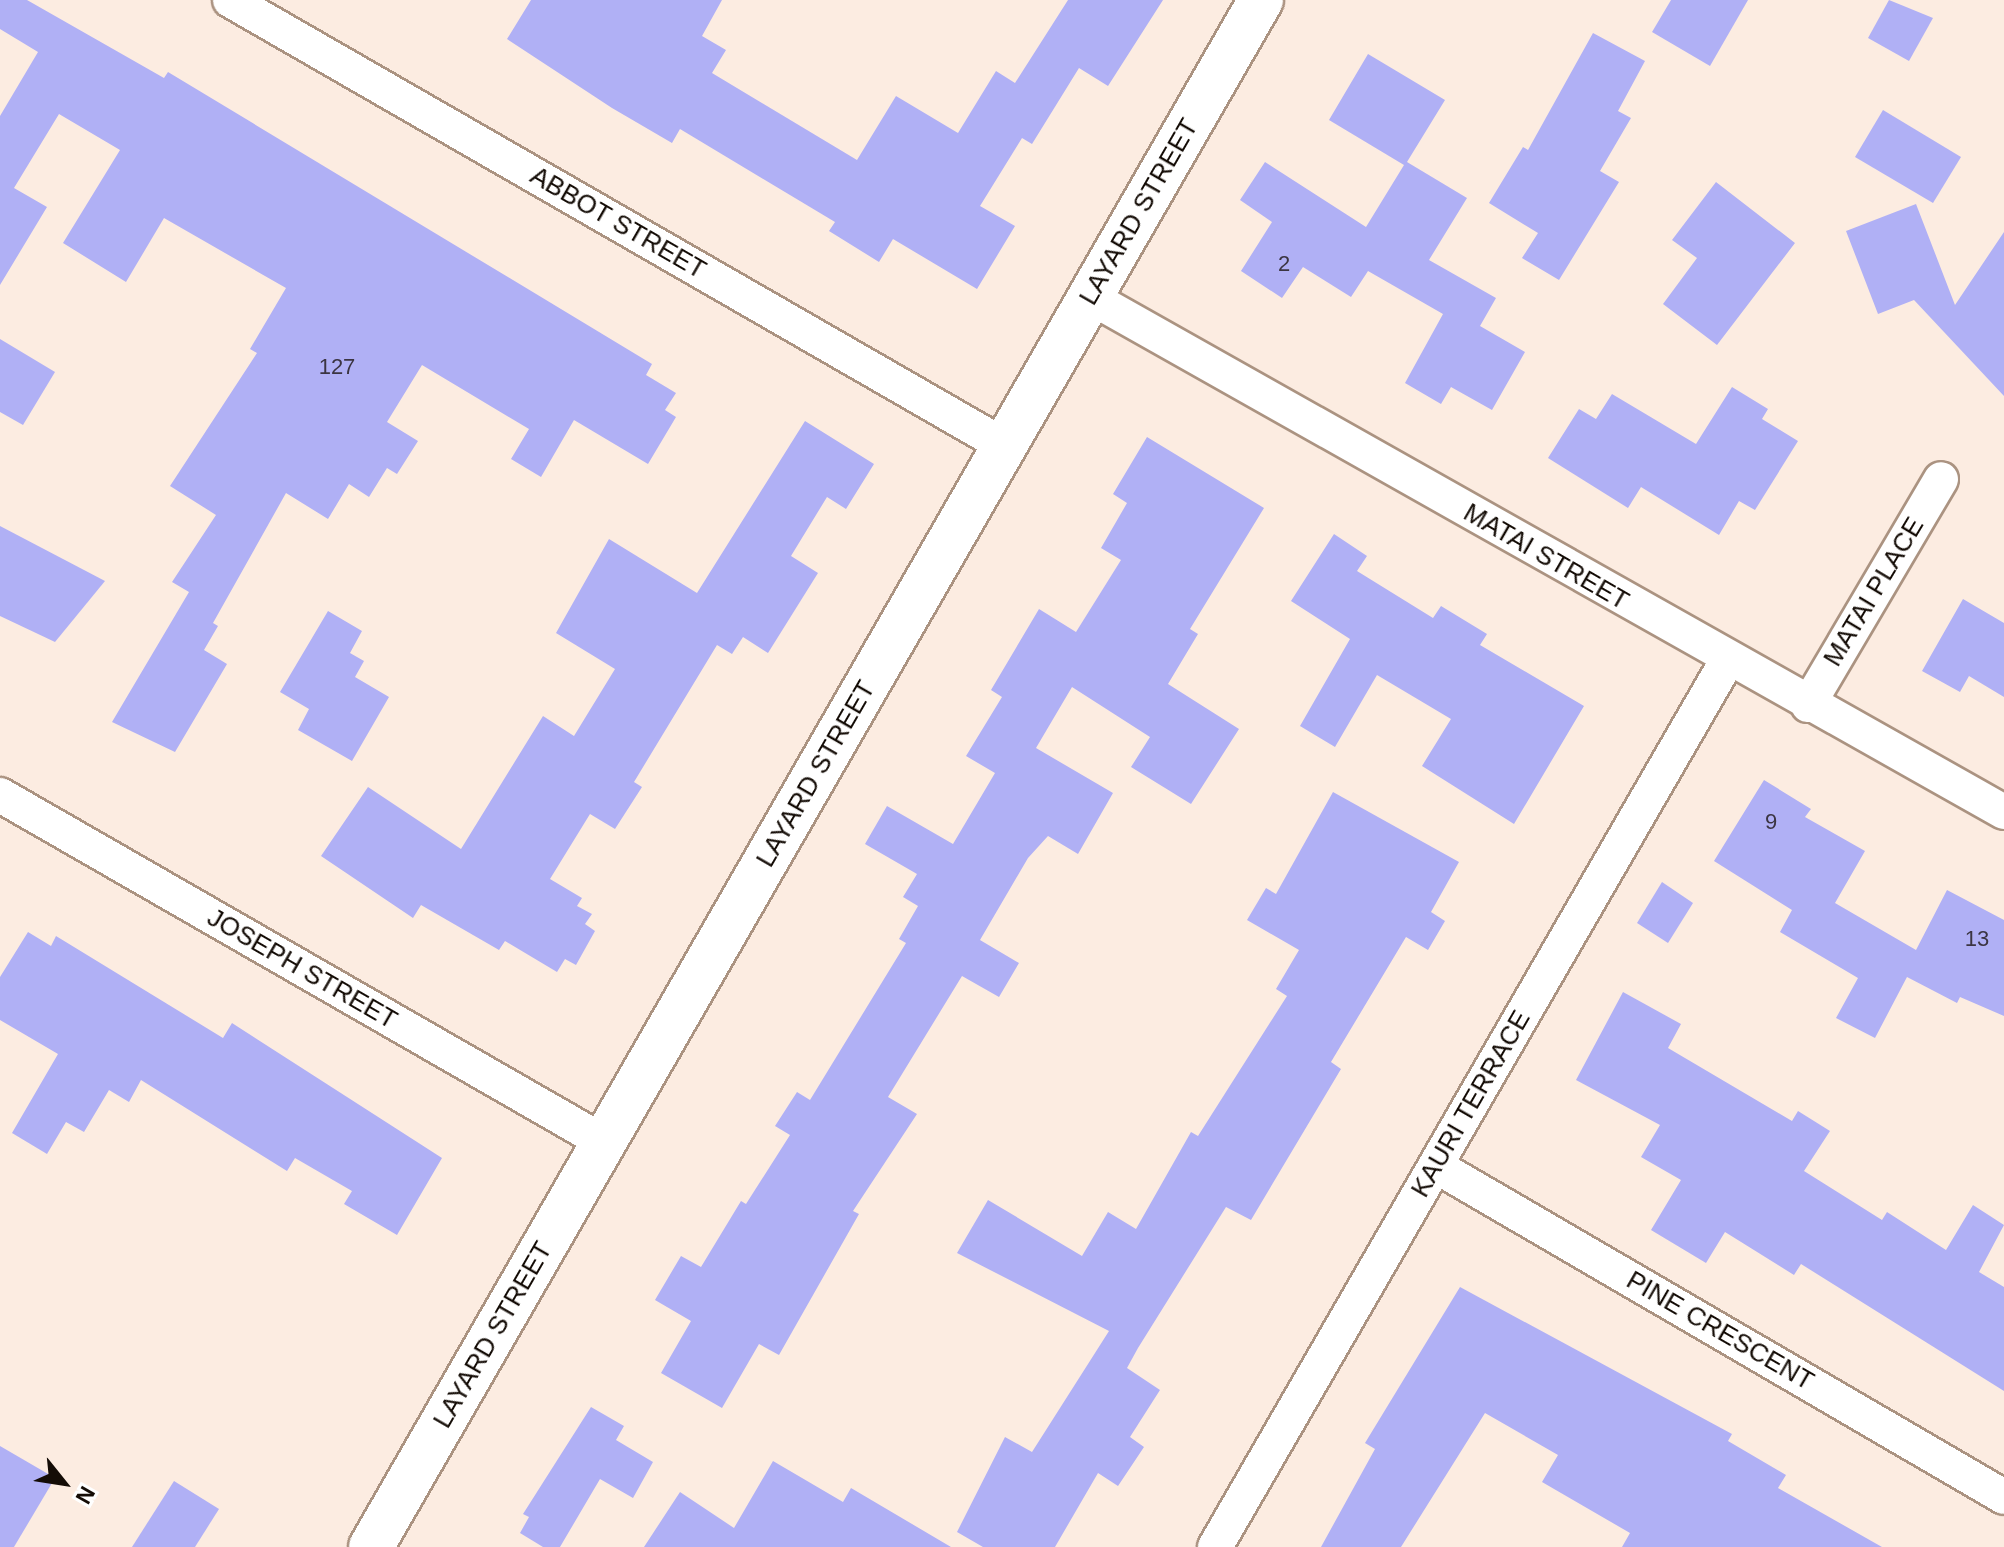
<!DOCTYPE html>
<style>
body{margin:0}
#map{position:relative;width:2004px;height:1547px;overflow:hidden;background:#fcece1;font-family:Arial,sans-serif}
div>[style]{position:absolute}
.building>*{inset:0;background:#b0b0f5}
.roads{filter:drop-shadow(2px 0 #ab9381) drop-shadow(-2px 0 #ab9381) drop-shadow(0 2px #ab9381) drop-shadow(0 -2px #ab9381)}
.street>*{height:34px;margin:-17px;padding:0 17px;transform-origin:17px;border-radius:17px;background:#fff}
.secondary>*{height:44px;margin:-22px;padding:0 22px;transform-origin:22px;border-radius:22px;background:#fff}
span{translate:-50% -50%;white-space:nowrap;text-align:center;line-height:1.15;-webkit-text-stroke:6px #fff;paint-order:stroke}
.number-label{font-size:22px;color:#3b3542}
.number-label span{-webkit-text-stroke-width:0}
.street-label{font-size:26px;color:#140c06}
.north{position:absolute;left:24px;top:1443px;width:80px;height:80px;-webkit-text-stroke:6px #fff;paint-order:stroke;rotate:120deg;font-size:22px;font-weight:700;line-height:32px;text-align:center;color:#140c06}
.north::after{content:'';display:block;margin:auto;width:28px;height:36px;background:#140c06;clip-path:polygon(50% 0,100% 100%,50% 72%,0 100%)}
</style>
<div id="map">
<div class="building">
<i style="clip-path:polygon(0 0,27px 0,164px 78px,168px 72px,652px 364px,646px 375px,676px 393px,665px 410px,676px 417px,648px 464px,574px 420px,541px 477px,511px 459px,529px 429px,422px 365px,387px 422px,418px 441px,397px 474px,387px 468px,369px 497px,349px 484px,328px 519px,286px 493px,213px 623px,218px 626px,204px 650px,227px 664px,175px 752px,112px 722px,189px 592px,172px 582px,216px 515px,170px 486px,257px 353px,250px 349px,286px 288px,164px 218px,126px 282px,63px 243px,120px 150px,59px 114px,14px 188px,47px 207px,0 285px,0 116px,38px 52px,0 29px)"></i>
<i style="clip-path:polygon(531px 0,722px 0,702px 36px,726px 50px,712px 73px,857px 160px,896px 96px,958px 133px,996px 71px,1015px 83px,1068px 0,1163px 0,1108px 86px,1079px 68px,1032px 144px,1022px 138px,980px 206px,1015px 226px,977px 289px,893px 239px,879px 262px,829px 231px,835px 222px,680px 129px,672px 143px,612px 108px,507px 39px)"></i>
<i style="clip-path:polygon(1671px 0,1748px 0,1710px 66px,1652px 32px)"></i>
<i style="clip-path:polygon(1889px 0,1933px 18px,1909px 61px,1868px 38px)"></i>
<i style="clip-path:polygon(1593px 33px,1645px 61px,1618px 111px,1631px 118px,1600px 171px,1619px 182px,1559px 280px,1522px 258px,1538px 233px,1489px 203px,1523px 147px,1528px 150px)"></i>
<i style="clip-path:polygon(1368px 54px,1445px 100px,1407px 162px,1467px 198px,1429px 260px,1496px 298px,1480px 326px,1525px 352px,1492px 410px,1451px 387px,1441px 404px,1405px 383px,1443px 314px,1368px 271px,1351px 297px,1303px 267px,1282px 298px,1241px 271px,1272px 222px,1240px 200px,1265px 162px,1366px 227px,1404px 165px,1329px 120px)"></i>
<i style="clip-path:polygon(1883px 110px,1961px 157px,1933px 203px,1855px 157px)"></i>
<i style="clip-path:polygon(1716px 182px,1795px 243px,1717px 345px,1663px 304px,1697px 258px,1672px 240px)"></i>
<i style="clip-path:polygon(1916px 204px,1955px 305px,2004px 232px,2004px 396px,1914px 300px,1878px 314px,1846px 231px)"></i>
<i style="clip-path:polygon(0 339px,55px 372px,23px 425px,0 412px)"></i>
<i style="clip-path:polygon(1732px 387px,1768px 409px,1762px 419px,1798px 441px,1755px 510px,1739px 501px,1719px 535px,1641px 487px,1628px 508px,1548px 458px,1579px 409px,1596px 419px,1612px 394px,1696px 444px)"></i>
<i style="clip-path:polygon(805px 421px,874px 464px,846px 509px,827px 497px,791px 556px,818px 573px,768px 653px,743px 637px,732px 654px,717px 645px,634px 782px,642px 787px,615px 829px,590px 814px,550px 879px,582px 898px,577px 906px,592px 914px,585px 924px,595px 931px,576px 965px,565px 959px,557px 972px,505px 941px,499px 950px,421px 905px,413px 918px,321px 856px,368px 787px,461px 849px,543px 716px,574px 736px,615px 669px,556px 633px,609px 539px,697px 593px)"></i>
<i style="clip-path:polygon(1147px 437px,1264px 508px,1190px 629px,1198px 634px,1168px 684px,1239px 729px,1191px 804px,1131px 767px,1150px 737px,1072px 687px,1036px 748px,1113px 793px,1078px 854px,1048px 836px,1028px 858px,980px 940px,1019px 963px,999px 997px,962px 976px,888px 1097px,917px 1114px,853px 1211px,859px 1214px,779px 1355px,759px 1344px,722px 1408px,661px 1373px,691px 1321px,655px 1300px,681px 1256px,701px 1267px,741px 1201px,746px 1204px,790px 1135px,775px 1126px,797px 1092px,810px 1100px,906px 943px,899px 939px,918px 906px,903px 897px,917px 874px,865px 844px,887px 806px,953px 844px,995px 773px,966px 756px,1002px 697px,991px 690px,1039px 609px,1076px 632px,1121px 560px,1101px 548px,1127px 503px,1113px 494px)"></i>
<i style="clip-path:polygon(0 526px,105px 581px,55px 642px,0 616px)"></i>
<i style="clip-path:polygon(1334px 534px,1367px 556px,1357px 571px,1433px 618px,1441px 606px,1487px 634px,1480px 645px,1584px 706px,1514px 824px,1422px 766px,1451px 719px,1377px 675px,1335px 747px,1300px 726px,1350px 639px,1291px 601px)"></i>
<i style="clip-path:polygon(1963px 599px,2004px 623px,2004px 697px,1969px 676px,1960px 692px,1922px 671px)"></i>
<i style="clip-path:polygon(328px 611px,362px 631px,350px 653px,364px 661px,355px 677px,389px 697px,352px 761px,298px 730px,309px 709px,280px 692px)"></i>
<i style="clip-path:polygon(1764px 780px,1811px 809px,1805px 817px,1865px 851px,1835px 903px,1916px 950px,1947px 890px,2004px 920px,2004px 1016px,1960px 997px,1957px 1003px,1907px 977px,1875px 1038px,1836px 1018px,1858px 978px,1780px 932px,1792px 910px,1714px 861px)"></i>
<i style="clip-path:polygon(1333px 792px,1459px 862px,1431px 912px,1445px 921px,1428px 950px,1406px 937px,1331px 1062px,1341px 1069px,1251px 1220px,1226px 1207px,1138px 1348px,1127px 1368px,1160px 1390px,1130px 1437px,1144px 1447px,1118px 1486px,1098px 1473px,1055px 1547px,983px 1547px,957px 1532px,1005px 1437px,1032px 1452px,1109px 1331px,957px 1253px,988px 1200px,1082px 1256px,1108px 1212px,1136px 1229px,1191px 1132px,1198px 1136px,1287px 996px,1276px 989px,1299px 950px,1247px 920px,1266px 888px,1276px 894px)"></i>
<i style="clip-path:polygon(1662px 882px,1693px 903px,1668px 943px,1637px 923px)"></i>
<i style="clip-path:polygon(28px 932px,51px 946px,56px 936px,223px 1038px,232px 1023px,442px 1158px,397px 1235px,344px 1204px,352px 1191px,295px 1158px,287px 1171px,141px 1080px,129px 1102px,109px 1090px,84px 1132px,66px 1122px,47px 1154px,12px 1133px,58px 1054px,0 1020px,0 977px)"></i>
<i style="clip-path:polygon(1623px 992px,1681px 1024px,1668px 1048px,1792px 1121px,1798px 1111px,1830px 1131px,1804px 1171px,1882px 1220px,1887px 1212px,1946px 1250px,1973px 1205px,2004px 1225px,1979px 1272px,2004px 1287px,2004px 1391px,1801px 1264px,1794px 1275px,1725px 1232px,1706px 1263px,1651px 1230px,1681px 1180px,1641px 1157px,1660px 1125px,1576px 1080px)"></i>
<i style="clip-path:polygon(1460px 1287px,1732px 1434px,1728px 1441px,1786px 1475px,1778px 1488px,1882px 1547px,1622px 1547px,1630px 1533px,1542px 1482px,1558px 1455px,1485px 1413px,1401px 1547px,1321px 1547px,1375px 1449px,1365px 1443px)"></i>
<i style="clip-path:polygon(591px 1407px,624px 1426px,616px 1440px,653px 1462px,633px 1498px,600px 1479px,560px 1547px,543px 1547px,520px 1533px,529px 1517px,523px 1514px)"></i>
<i style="clip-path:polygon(0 1446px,55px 1478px,14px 1547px,0 1547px)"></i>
<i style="clip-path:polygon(773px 1461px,843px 1502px,851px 1488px,951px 1547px,644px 1547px,680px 1492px,734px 1528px)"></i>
<i style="clip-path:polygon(174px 1481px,219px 1509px,195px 1547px,132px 1547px)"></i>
</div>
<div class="roads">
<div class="street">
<i style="left:230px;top:0;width:894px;rotate:29.92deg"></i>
<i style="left:1090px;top:297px;width:1049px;rotate:29.4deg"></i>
<i style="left:1808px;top:705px;width:262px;rotate:-59.5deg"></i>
<i style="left:0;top:795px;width:697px;rotate:29.88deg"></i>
<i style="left:1436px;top:1166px;width:657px;rotate:30.23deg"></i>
<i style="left:1215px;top:1547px;width:1023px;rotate:-59.98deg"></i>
</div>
<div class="secondary">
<i style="left:371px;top:1547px;width:1785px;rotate:-60.09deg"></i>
</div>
</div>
<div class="number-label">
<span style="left:1284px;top:264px">2</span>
<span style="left:337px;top:367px">127</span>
<span style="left:1771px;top:822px">9</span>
<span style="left:1977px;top:939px">13</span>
</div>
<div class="street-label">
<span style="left:1139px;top:212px;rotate:-60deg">LAYARD STREET</span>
<span style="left:618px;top:223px;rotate:30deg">ABBOT STREET</span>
<span style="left:1546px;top:557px;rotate:30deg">MATAI STREET</span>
<span style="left:1874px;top:592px;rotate:-59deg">MATAI PLACE</span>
<span style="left:816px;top:774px;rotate:-60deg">LAYARD STREET</span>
<span style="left:302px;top:969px;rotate:30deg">JOSEPH STREET</span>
<span style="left:1471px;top:1104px;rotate:-60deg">KAURI TERRACE</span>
<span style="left:1720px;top:1331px;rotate:30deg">PINE CRESCENT</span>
<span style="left:493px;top:1335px;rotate:-60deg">LAYARD STREET</span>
</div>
<div class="north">N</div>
</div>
